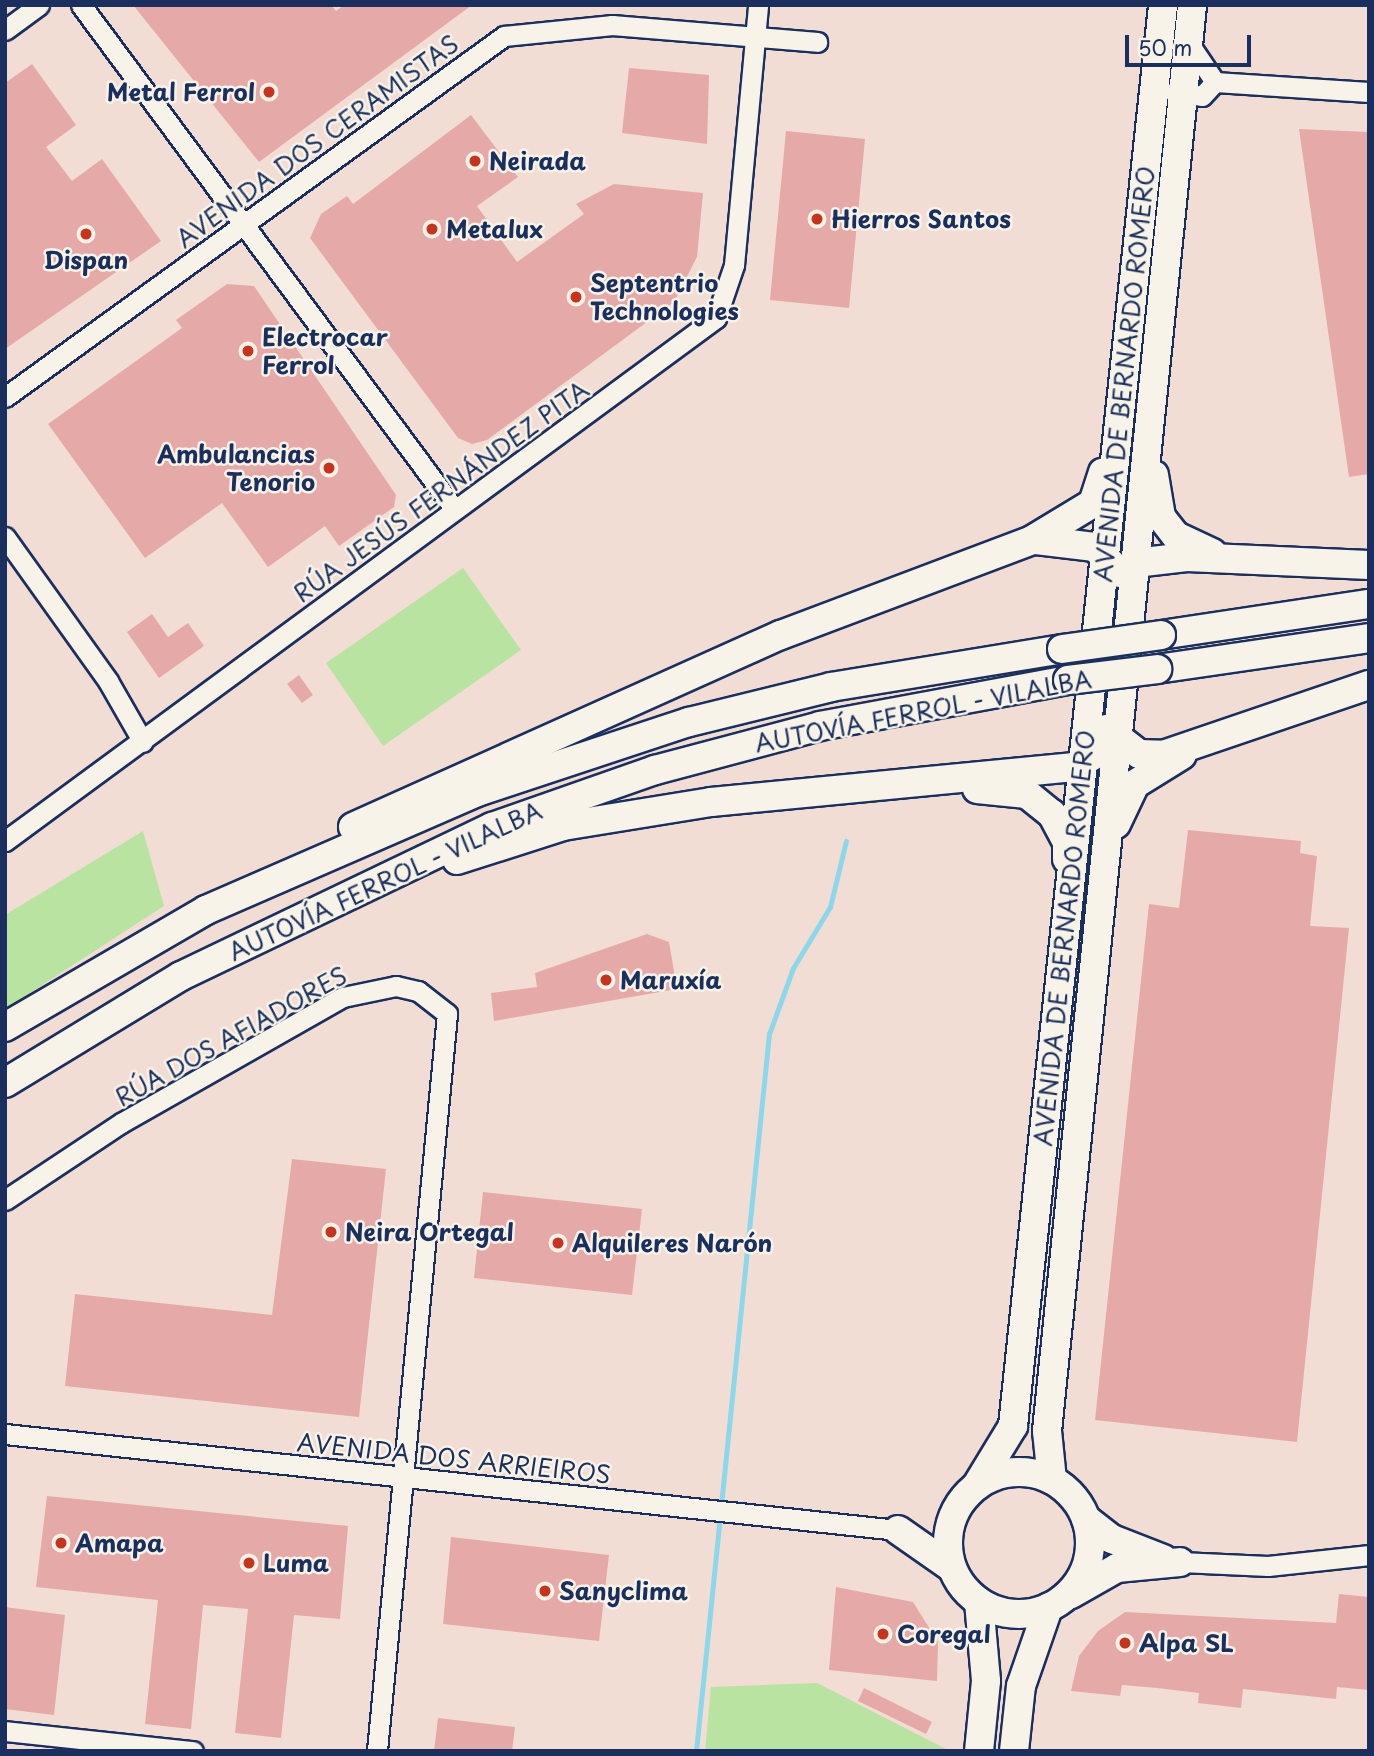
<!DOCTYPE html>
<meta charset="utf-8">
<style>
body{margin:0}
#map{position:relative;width:1374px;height:1756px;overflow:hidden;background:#f7f3e8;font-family:"Playpen Sans",sans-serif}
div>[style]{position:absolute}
.built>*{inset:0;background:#f2ddd4}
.green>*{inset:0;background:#b9e3a0}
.stream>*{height:5px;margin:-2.5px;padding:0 2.5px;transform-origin:2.5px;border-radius:2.5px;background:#8bd8ea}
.building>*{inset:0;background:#e5aaa7}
.roads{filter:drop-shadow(2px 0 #1b2f5e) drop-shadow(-2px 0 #1b2f5e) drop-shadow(0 2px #1b2f5e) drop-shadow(0 -2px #1b2f5e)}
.minor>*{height:19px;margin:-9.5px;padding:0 9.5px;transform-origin:9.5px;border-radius:9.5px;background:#f7f3e8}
.highway>*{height:28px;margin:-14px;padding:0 14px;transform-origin:14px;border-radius:14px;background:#f7f3e8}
.highway>.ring{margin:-14px;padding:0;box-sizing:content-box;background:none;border:28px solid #f7f3e8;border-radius:50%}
.bridges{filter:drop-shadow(2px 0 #1b2f5e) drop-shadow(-2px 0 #1b2f5e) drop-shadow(0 2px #1b2f5e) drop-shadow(0 -2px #1b2f5e)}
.highway-bridge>*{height:28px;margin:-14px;padding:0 14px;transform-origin:14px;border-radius:14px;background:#f7f3e8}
.dots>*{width:19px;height:19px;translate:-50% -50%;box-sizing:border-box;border:4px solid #f7f3e8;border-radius:50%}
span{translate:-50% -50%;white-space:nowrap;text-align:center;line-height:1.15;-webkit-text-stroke:5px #f7f3e8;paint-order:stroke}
.poi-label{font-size:24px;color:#1b2f5e;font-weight:700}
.right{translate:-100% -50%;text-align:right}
.left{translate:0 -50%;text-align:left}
.street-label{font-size:24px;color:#1b2f5e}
.frame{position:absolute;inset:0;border:7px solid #1b2f5e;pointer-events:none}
.scale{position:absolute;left:1125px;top:35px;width:126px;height:32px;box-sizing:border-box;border:4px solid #1b2f5e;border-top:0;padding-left:9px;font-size:21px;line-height:24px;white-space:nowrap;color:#1b2f5e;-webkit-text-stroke:5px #f7f3e8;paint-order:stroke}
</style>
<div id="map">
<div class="built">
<i style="clip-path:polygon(5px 5px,1369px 5px,1369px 1751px,5px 1751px)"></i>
</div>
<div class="green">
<i style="clip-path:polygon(463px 568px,521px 650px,383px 746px,326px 663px)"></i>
<i style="clip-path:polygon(143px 831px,164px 906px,5px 1009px,5px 915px)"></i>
<i style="clip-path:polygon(817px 1683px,950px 1751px,705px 1751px,711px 1687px)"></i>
</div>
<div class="stream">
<i style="left:696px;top:1751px;width:721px;rotate:-84.19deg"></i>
<i style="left:769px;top:1034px;width:70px;rotate:-70deg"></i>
<i style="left:793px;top:968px;width:71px;rotate:-58.8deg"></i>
<i style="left:830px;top:907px;width:68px;rotate:-76.4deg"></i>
</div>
<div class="building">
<i style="clip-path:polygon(133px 5px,331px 5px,336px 11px,344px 5px,472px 5px,259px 162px)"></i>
<i style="clip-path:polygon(32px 64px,76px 125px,46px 147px,72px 181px,102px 159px,161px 241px,5px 349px,5px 83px)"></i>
<i style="clip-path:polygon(629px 68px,709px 75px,707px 144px,622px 133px)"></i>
<i style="clip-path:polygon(471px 115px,518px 177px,477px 206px,517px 262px,584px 214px,576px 204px,614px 184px,703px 193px,697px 257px,674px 302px,487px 440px,472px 444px,458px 438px,310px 238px,321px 214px,347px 196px,353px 204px)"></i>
<i style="clip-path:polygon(1299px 129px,1369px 132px,1369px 474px,1349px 477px)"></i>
<i style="clip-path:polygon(786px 131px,865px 139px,849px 308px,770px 300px)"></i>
<i style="clip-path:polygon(227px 284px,254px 286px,396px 495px,394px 507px,339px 546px,325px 526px,268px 567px,222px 503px,145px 558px,48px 424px,182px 328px,176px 320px)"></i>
<i style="clip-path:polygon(152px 614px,168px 637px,188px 623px,204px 646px,159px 678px,127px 632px)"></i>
<i style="clip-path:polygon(299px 675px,313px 695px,302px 703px,287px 684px)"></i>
<i style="clip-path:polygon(1188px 830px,1301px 841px,1300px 853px,1317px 856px,1310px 926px,1349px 928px,1297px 1442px,1095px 1420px,1149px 904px,1179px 908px)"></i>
<i style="clip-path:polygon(647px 934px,669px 942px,677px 989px,494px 1021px,491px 993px,537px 987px,535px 973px)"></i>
<i style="clip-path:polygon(292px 1159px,386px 1169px,359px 1417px,65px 1386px,75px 1294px,272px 1315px)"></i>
<i style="clip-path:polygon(483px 1192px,642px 1209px,632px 1295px,474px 1278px)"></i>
<i style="clip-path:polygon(47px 1496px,348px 1526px,340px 1619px,294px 1615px,281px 1738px,235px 1733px,248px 1609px,203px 1605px,191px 1729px,145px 1724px,158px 1600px,36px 1587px)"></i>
<i style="clip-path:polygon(451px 1537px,609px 1555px,599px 1641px,443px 1624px)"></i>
<i style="clip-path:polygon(836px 1587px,913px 1602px,938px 1642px,937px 1681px,829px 1670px)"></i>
<i style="clip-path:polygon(1339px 1594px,1369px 1597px,1369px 1690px,1337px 1687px,1336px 1699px,1243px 1689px,1241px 1708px,1198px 1703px,1199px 1693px,1157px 1688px,1122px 1685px,1120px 1696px,1071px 1691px,1079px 1656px,1098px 1631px,1125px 1612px,1336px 1623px)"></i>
<i style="clip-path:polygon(5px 1607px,65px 1615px,54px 1715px,5px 1709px)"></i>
<i style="clip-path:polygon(864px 1688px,932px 1722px,926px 1734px,858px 1701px)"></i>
<i style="clip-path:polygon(438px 1718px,515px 1727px,512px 1751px,434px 1751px)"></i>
</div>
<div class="roads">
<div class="minor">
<i style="left:81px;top:5px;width:625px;rotate:53.46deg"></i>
<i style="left:5px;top:30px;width:42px;rotate:-36.3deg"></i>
<i style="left:1215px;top:82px;width:154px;rotate:3.7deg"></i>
<i style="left:1174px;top:92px;width:28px;rotate:8deg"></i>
<i style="left:1202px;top:96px;width:19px;rotate:-47deg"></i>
<i style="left:1215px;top:82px;width:48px;rotate:-124deg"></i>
<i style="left:5px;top:397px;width:616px;rotate:-35.88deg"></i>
<i style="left:504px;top:36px;width:109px;rotate:-5.8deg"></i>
<i style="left:612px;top:25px;width:206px;rotate:4.7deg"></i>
<i style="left:5px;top:537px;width:177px;rotate:54.4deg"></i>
<i style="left:108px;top:681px;width:70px;rotate:60.2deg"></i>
<i style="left:5px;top:841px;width:883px;rotate:-36.34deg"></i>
<i style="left:716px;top:318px;width:56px;rotate:-71.2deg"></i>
<i style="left:734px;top:265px;width:261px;rotate:-84.7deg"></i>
<i style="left:5px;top:1200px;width:139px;rotate:-33.6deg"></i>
<i style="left:121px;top:1123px;width:255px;rotate:-29.6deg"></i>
<i style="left:343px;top:997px;width:54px;rotate:-11.7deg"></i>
<i style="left:396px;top:986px;width:23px;rotate:13deg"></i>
<i style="left:418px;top:991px;width:37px;rotate:38deg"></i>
<i style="left:447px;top:1014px;width:740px;rotate:95.43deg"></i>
<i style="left:5px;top:1434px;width:898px;rotate:6.14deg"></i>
<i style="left:1180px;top:1562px;width:88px;rotate:2.6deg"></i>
<i style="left:1268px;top:1566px;width:102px;rotate:-6.2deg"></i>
<i style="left:5px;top:1731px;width:189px;rotate:6.1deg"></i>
</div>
<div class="highway">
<i style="left:1154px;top:475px;width:43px;rotate:80.5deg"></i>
<i style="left:1161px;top:517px;width:24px;rotate:52deg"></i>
<i style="left:1176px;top:536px;width:40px;rotate:25deg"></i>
<i style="left:1036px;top:540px;width:59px;rotate:6.8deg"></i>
<i style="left:1095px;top:547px;width:28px;rotate:46deg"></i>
<i style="left:1120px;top:573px;width:18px;rotate:-34deg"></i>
<i style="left:1135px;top:563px;width:52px;rotate:-6.6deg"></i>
<i style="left:1187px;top:557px;width:182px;rotate:2.5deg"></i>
<i style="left:1161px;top:635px;width:210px;rotate:-8.5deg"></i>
<i style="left:1157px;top:669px;width:214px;rotate:-8.3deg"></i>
<i style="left:1107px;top:729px;width:41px;rotate:38deg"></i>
<i style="left:1139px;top:754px;width:24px;rotate:2deg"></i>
<i style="left:1163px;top:755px;width:218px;rotate:-18.8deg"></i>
<i style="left:977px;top:789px;width:50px;rotate:5.7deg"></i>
<i style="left:1027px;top:794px;width:32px;rotate:39deg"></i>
<i style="left:1052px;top:814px;width:32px;rotate:62deg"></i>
<i style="left:1067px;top:842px;width:17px;rotate:90deg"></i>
<i style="left:1116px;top:824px;width:44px;rotate:-64.6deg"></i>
<i style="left:1135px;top:784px;width:55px;rotate:-31.7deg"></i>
<i style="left:353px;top:827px;width:469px;rotate:-24.2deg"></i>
<i style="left:781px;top:635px;width:268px;rotate:-20.7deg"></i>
<i style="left:1032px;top:540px;width:71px;rotate:-31.2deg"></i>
<i style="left:1093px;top:503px;width:32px;rotate:-72deg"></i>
<i style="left:457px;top:860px;width:111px;rotate:-17.8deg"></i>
<i style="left:563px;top:826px;width:150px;rotate:-9.2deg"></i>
<i style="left:711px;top:802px;width:365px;rotate:-5.5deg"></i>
<i style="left:1074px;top:767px;width:27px;rotate:-31deg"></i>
<i style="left:5px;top:1027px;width:233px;rotate:-30.2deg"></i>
<i style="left:206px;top:910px;width:299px;rotate:-23.5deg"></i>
<i style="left:480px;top:791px;width:220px;rotate:-18.3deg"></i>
<i style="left:689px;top:722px;width:146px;rotate:-13.8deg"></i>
<i style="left:831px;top:687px;width:234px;rotate:-9.3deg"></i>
<i style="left:5px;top:1083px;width:206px;rotate:-31.3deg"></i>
<i style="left:181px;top:976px;width:345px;rotate:-25.6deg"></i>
<i style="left:492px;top:827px;width:173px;rotate:-19.3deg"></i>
<i style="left:655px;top:770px;width:171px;rotate:-14.9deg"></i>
<i style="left:820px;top:726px;width:252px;rotate:-10.5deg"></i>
<i class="ring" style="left:948px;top:1472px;width:114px;height:114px"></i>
<i style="left:1052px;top:1480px;width:49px;rotate:-95.8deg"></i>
<i style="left:1047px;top:1431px;width:1433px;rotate:-84.19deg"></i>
<i style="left:977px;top:1485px;width:69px;rotate:-58.6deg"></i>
<i style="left:1013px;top:1426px;width:1429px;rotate:-83.97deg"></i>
<i style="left:1086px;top:1519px;width:33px;rotate:38deg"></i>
<i style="left:1112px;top:1539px;width:55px;rotate:21.4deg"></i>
<i style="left:898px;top:1530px;width:65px;rotate:34.9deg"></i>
<i style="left:1071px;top:1594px;width:53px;rotate:-29.5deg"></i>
<i style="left:1117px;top:1568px;width:63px;rotate:-5.4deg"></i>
<i style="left:979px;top:1602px;width:79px;rotate:84.9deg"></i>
<i style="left:986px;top:1681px;width:70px;rotate:95.7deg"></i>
<i style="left:1014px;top:1751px;width:65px;rotate:-83.9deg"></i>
<i style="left:1021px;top:1686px;width:83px;rotate:-70.9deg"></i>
</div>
</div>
<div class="bridges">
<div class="highway-bridge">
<i style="left:1062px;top:649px;width:100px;rotate:-8deg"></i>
<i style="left:1068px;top:680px;width:90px;rotate:-7deg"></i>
</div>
</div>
<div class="dots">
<i style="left:269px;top:92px;background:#c8321e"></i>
<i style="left:475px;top:161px;background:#c8321e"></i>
<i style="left:817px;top:219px;background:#c8321e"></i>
<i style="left:432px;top:229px;background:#c8321e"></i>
<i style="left:86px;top:234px;background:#c8321e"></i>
<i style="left:576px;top:297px;background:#c8321e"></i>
<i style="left:248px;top:351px;background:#c8321e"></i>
<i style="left:329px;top:468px;background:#c8321e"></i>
<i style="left:606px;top:980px;background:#c8321e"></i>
<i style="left:331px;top:1232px;background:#c8321e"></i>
<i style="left:558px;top:1243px;background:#c8321e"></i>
<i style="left:61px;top:1543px;background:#c8321e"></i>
<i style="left:249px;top:1563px;background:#c8321e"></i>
<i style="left:545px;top:1591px;background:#c8321e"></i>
<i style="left:883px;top:1634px;background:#c8321e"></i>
<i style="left:1125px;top:1643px;background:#c8321e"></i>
</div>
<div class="poi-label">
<span class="right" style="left:255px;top:92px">Metal Ferrol</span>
<span class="left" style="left:489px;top:161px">Neirada</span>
<span class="left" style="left:831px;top:219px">Hierros Santos</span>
<span class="left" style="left:446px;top:229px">Metalux</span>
<span style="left:86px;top:260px">Dispan</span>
<span class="left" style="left:590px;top:297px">Septentrio<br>Technologies</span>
<span class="left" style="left:262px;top:351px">Electrocar<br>Ferrol</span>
<span class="right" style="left:315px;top:468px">Ambulancias<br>Tenorio</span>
<span class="left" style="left:620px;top:980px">Maruxía</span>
<span class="left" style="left:345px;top:1232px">Neira Ortegal</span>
<span class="left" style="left:572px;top:1243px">Alquileres Narón</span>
<span class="left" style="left:75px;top:1543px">Amapa</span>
<span class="left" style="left:263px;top:1563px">Luma</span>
<span class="left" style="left:559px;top:1591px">Sanyclima</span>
<span class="left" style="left:897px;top:1634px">Coregal</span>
<span class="left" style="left:1139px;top:1643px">Alpa SL</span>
</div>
<div class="street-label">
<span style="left:317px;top:141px;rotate:-36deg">AVENIDA DOS CERAMISTAS</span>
<span style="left:1124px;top:374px;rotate:-84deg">AVENIDA DE BERNARDO ROMERO</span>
<span style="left:441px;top:491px;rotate:-36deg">RÚA JESÚS FERNÁNDEZ PITA</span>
<span style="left:923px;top:711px;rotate:-11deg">AUTOVÍA FERROL - VILALBA</span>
<span style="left:385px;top:881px;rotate:-25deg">AUTOVÍA FERROL - VILALBA</span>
<span style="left:1064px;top:938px;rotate:-84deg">AVENIDA DE BERNARDO ROMERO</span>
<span style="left:231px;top:1036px;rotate:-29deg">RÚA DOS AFIADORES</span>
<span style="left:454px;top:1458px;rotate:6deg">AVENIDA DOS ARRIEIROS</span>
</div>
<div class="frame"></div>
<div class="scale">50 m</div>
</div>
